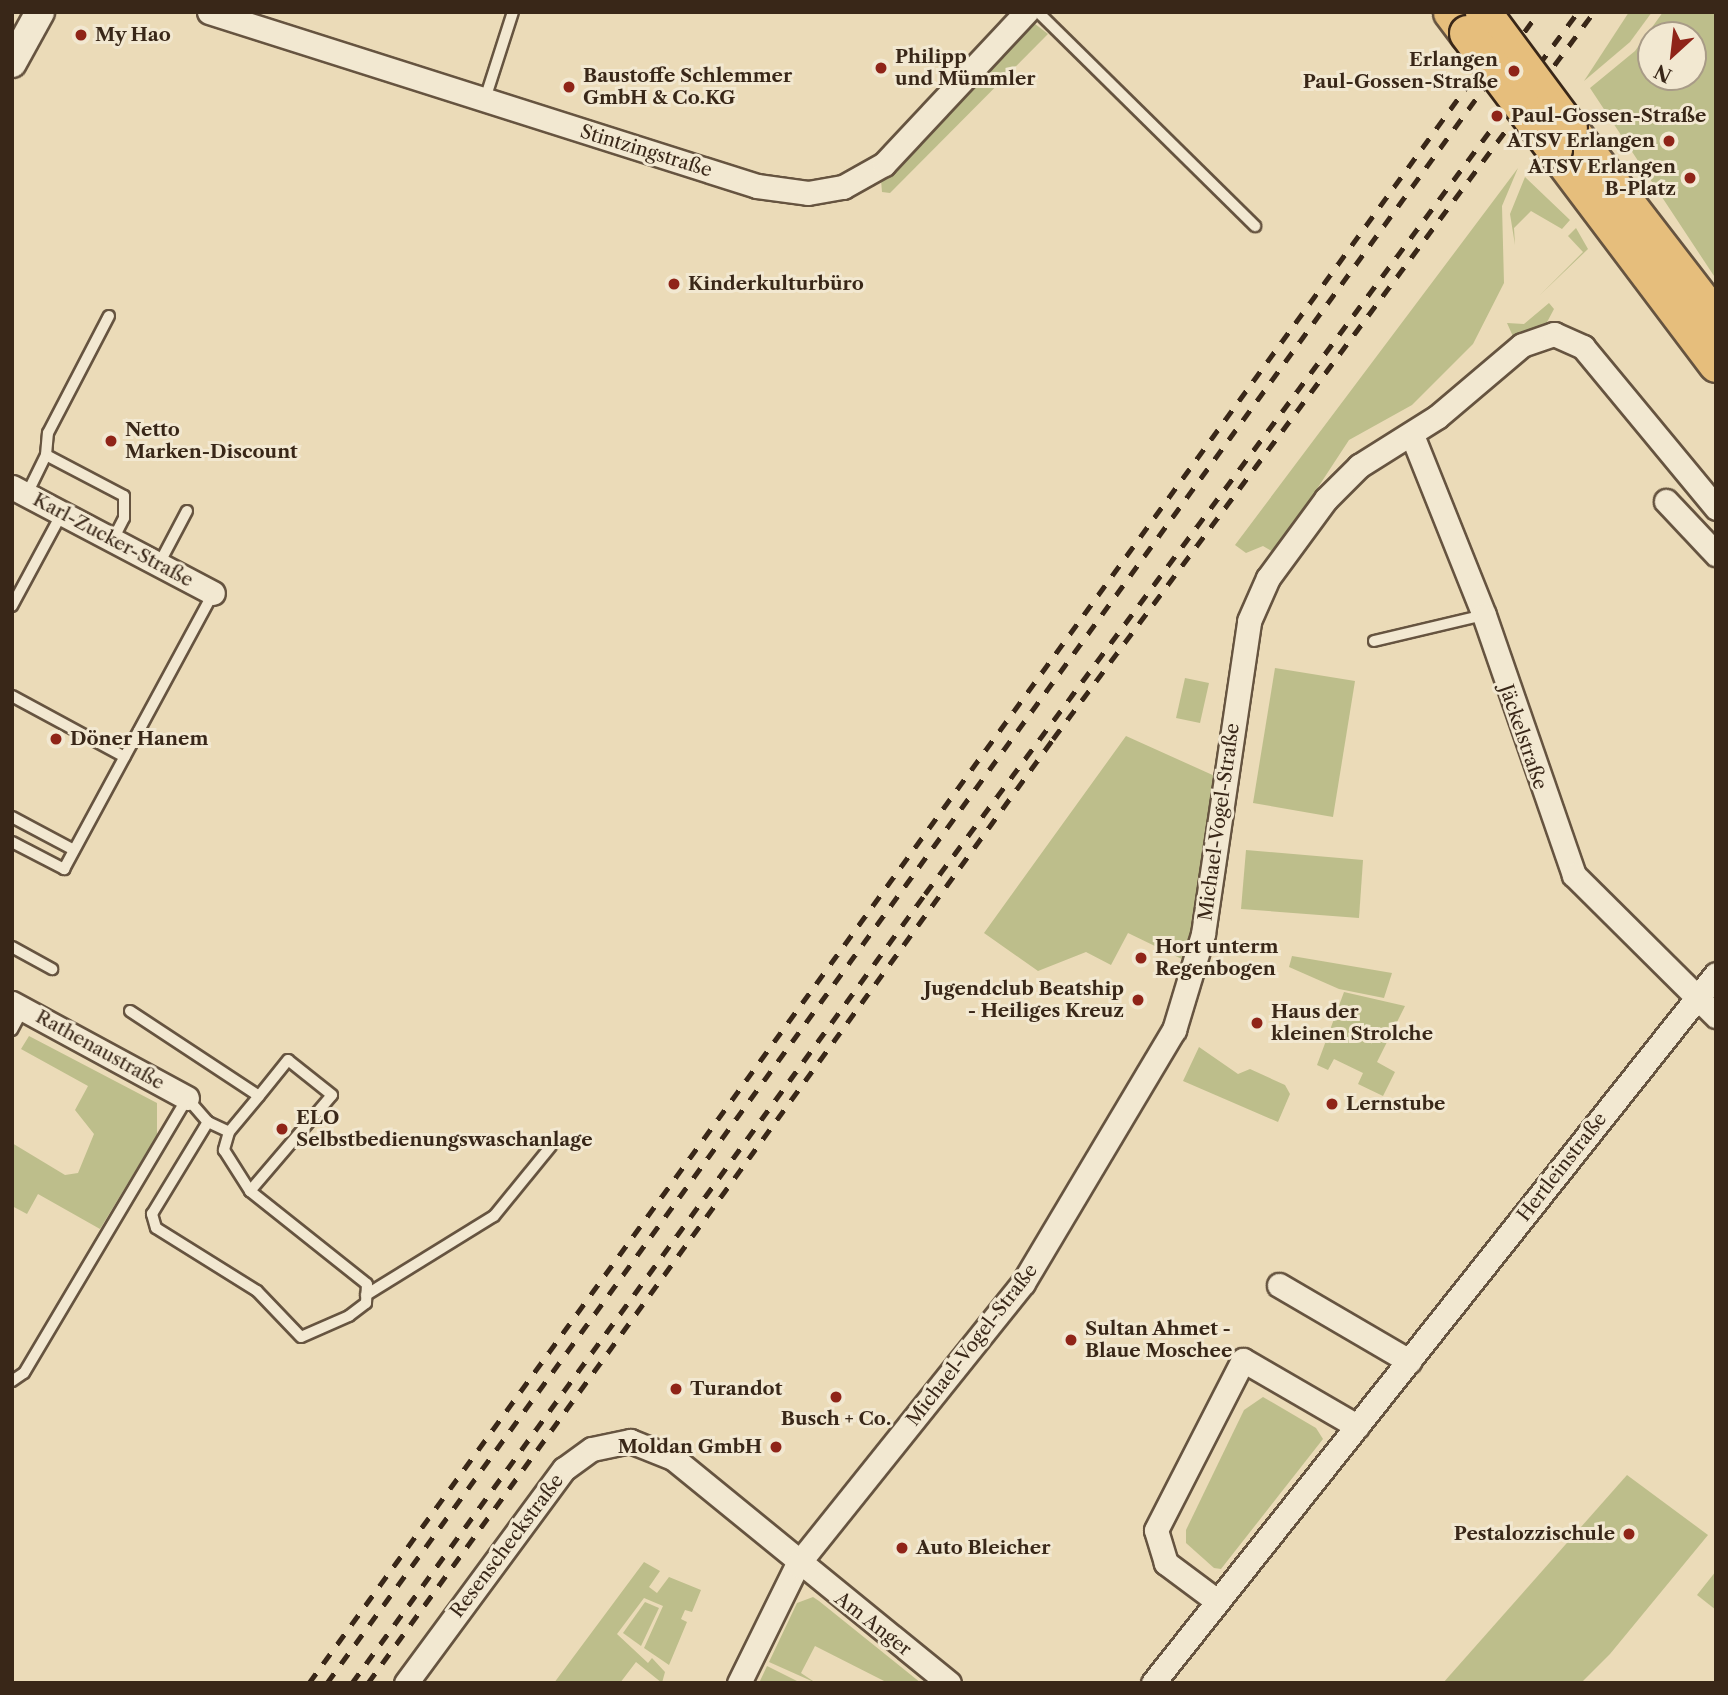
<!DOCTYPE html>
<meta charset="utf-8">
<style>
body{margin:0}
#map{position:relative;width:1728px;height:1695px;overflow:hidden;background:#ebdbb8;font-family:"Libre Caslon Text",serif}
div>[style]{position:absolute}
.green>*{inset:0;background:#bdbe8b}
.roads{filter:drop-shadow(2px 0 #665440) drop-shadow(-2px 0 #665440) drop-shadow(0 2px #665440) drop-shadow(0 -2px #665440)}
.service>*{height:10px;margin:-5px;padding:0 5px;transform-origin:5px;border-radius:5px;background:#f2e8d1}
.minor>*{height:23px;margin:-11.5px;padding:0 11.5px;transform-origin:11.5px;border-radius:11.5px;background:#f2e8d1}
.tertiary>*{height:28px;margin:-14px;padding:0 14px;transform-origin:14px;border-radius:14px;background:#f2e8d1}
.primary>*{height:35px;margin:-17.5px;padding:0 17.5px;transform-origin:17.5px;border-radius:17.5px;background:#e6be7c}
.rail>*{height:5px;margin-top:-2.5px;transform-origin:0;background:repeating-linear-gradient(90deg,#392718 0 12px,transparent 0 24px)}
.bridges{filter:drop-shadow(2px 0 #392718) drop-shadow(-2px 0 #392718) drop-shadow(0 2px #392718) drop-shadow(0 -2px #392718)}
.primary-bridge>*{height:35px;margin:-17.5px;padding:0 17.5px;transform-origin:17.5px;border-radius:17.5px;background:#e6be7c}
.dots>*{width:19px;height:19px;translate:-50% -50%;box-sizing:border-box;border:4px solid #f2e8d1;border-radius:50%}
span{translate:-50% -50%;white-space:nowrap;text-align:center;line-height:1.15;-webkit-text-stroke:6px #f2e8d1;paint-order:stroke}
.poi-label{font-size:19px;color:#392718;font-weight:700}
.left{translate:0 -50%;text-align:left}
.right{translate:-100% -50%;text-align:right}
.street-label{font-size:19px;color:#392718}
.frame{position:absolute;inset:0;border:14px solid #392718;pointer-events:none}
.north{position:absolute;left:1637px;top:21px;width:70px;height:70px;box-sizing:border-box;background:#f2e8d1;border:2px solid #a89b87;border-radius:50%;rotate:207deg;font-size:19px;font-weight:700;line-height:28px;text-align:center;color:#392718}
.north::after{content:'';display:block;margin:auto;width:24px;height:32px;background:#8f2418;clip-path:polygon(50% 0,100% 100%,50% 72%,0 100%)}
</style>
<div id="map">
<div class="green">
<i style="clip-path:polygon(1629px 12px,1652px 12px,1630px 42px,1584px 81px)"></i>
<i style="clip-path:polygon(evenodd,1663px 12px,1716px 12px,1716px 279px,1590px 88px,1635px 51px,1663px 12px,1651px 35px,1693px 35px,1693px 77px,1651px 77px,1651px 35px)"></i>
<i style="clip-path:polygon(1030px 20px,1048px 34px,890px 193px,882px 192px,881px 180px)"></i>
<i style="clip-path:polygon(1518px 168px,1502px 206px,1504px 283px,1473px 344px,1412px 405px,1349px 440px,1275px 553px,1263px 546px,1246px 553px,1235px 545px)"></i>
<i style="clip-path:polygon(1525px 177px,1570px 220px,1562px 229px,1531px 211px,1514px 228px,1515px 245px,1510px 214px)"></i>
<i style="clip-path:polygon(1576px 228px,1588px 249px,1540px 295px,1583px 252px,1568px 236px)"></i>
<i style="clip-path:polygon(1549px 303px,1554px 309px,1545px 326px,1515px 341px,1507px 323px,1524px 324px)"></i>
<i style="clip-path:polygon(1275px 668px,1355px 681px,1333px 817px,1253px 803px)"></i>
<i style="clip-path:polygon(1185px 678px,1209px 683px,1200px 723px,1176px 718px)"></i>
<i style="clip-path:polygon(1126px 736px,1217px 777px,1188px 962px,1128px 933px,1111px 965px,1086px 952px,1038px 971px,984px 933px)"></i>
<i style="clip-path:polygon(1246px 850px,1363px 860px,1359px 918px,1241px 909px)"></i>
<i style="clip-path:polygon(1292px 956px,1392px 973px,1384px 998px,1339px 989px,1289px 967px)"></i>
<i style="clip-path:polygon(1344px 992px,1405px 1006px,1377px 1062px,1395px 1072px,1383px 1096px,1358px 1084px,1363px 1073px,1334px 1059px,1328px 1070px,1317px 1065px)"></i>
<i style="clip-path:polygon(29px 1036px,157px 1103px,157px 1135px,100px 1229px,38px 1194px,27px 1214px,12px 1206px,12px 1143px,65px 1175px,78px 1173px,94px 1134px,75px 1110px,88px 1086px,21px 1049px)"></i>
<i style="clip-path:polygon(1199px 1047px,1238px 1074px,1250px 1069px,1285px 1085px,1290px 1094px,1278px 1122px,1183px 1081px)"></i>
<i style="clip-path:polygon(1263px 1397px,1316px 1428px,1323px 1439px,1221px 1569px,1214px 1568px,1186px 1543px,1186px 1530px,1244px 1410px)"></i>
<i style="clip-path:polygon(1627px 1475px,1708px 1535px,1610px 1654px,1581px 1683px,1443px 1683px)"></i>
<i style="clip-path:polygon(644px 1562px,660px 1571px,649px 1587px,657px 1593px,669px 1577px,701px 1590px,692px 1612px,685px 1610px,681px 1619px,687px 1622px,669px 1665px,644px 1648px,663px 1606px,644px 1598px,617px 1634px,648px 1663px,652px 1658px,665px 1672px,662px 1683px,636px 1662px,620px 1683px,554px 1683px)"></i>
<i style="clip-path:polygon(1716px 1571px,1716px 1610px,1697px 1595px)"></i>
<i style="clip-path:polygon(813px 1597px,819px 1601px,921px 1683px,888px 1683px,815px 1646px,801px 1673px,816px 1683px,769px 1662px,797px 1603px)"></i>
<i style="clip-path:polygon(645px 1602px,659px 1608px,641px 1646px,623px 1633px)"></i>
<i style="clip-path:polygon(767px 1666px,801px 1683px,759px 1683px)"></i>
</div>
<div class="roads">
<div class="service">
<i style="left:1038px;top:12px;width:305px;rotate:44.6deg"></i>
<i style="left:485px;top:99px;width:91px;rotate:-72.2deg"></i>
<i style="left:46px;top:455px;width:88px;rotate:27.7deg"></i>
<i style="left:124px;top:496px;width:22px;rotate:90deg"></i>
<i style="left:124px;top:518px;width:25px;rotate:117deg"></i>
<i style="left:27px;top:494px;width:43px;rotate:-64deg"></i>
<i style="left:46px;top:455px;width:22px;rotate:-85deg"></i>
<i style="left:48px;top:433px;width:132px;rotate:-62.5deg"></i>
<i style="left:159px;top:564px;width:60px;rotate:-62.2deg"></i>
<i style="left:12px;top:606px;width:106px;rotate:-61.7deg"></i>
<i style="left:1374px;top:641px;width:113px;rotate:-13.3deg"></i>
<i style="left:12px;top:696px;width:128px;rotate:28.4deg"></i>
<i style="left:12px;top:817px;width:70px;rotate:28deg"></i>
<i style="left:12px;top:842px;width:59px;rotate:27.4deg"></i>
<i style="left:64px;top:869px;width:314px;rotate:-61.6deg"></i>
<i style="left:12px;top:947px;width:46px;rotate:28.8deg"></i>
<i style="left:130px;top:1011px;width:154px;rotate:33.4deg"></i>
<i style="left:259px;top:1096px;width:47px;rotate:129.8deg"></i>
<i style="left:229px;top:1132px;width:19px;rotate:106deg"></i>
<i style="left:224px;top:1150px;width:49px;rotate:57.6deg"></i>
<i style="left:250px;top:1191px;width:149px;rotate:38.5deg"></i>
<i style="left:367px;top:1284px;width:19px;rotate:93deg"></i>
<i style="left:366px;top:1303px;width:21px;rotate:143deg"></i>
<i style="left:349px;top:1316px;width:52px;rotate:156.4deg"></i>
<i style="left:301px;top:1337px;width:64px;rotate:-133.7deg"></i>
<i style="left:257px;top:1291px;width:119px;rotate:-148deg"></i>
<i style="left:156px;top:1228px;width:15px;rotate:-106deg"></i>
<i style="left:152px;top:1214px;width:108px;rotate:-58.7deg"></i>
<i style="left:12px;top:1030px;width:24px;rotate:-62deg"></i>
<i style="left:250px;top:1191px;width:126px;rotate:-49.5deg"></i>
<i style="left:332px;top:1095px;width:56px;rotate:-141.5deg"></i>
<i style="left:288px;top:1060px;width:46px;rotate:128.9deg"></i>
<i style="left:366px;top:1295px;width:150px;rotate:-31.7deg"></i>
<i style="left:494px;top:1216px;width:90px;rotate:-50.8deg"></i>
<i style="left:12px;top:1381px;width:14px;rotate:-34deg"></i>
<i style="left:24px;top:1373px;width:320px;rotate:-59.3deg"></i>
<i style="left:187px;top:1098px;width:32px;rotate:49deg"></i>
<i style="left:208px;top:1122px;width:23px;rotate:25deg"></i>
</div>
<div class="minor">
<i style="left:209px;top:12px;width:575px;rotate:17.62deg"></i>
<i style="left:757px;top:186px;width:51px;rotate:7.8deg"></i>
<i style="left:808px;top:193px;width:36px;rotate:-10deg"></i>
<i style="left:843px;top:187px;width:47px;rotate:-29.3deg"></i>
<i style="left:884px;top:164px;width:208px;rotate:-46.9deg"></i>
<i style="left:1412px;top:435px;width:194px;rotate:68.2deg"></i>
<i style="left:1484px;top:615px;width:275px;rotate:70.9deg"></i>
<i style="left:1574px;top:875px;width:200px;rotate:44.8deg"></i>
<i style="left:12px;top:487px;width:227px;rotate:27.8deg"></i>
<i style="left:1666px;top:501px;width:73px;rotate:46.7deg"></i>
<i style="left:12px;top:1003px;width:199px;rotate:28.5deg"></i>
<i style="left:1279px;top:1285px;width:151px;rotate:30.3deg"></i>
<i style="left:1217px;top:1601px;width:64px;rotate:-143.3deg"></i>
<i style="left:1166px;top:1563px;width:34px;rotate:-107deg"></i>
<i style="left:1156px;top:1530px;width:191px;rotate:-62.9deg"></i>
<i style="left:1243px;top:1360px;width:132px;rotate:30.1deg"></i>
<i style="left:406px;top:1683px;width:266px;rotate:-53.6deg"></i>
<i style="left:564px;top:1469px;width:34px;rotate:-36deg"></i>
<i style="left:592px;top:1449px;width:39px;rotate:-12deg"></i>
<i style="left:630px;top:1441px;width:46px;rotate:21.6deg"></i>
<i style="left:673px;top:1458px;width:356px;rotate:39.2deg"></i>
<i style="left:739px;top:1683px;width:131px;rotate:-63.8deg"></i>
<i style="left:797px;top:1565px;width:361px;rotate:-51.3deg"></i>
<i style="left:1023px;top:1283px;width:295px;rotate:-59.2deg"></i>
<i style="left:1174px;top:1030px;width:100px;rotate:-73.2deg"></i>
<i style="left:1203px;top:934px;width:316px;rotate:-81.6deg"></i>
<i style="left:1249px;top:621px;width:47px;rotate:-66.2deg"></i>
<i style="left:1268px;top:578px;width:98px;rotate:-53.7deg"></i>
<i style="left:1326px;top:499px;width:47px;rotate:-45deg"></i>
<i style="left:1359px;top:466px;width:92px;rotate:-32.1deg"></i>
<i style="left:1437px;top:417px;width:111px;rotate:-40.3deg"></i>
<i style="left:1522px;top:345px;width:34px;rotate:-19deg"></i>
<i style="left:1554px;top:334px;width:32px;rotate:24deg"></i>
<i style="left:1583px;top:347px;width:209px;rotate:50.4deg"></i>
<i style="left:1153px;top:1683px;width:905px;rotate:-51.55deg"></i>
</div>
<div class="tertiary">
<i style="left:12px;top:63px;width:58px;rotate:-61.2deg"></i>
</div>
<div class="primary">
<i style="left:1451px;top:12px;width:26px;rotate:53deg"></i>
<i style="left:1569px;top:128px;width:241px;rotate:52.4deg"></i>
<i style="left:1554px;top:149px;width:269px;rotate:53deg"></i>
</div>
</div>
<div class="rail">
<i style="left:309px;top:1683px;width:2064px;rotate:-54.05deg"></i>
<i style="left:327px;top:1683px;width:2064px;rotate:-54.05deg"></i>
<i style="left:352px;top:1683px;width:975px;rotate:-54.01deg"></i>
<i style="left:925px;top:894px;width:1097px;rotate:-53.49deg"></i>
<i style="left:368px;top:1683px;width:1166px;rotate:-54.03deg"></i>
<i style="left:1053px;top:739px;width:906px;rotate:-53.35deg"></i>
</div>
<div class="bridges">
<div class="primary-bridge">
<i style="left:1483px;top:12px;width:144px;rotate:53.4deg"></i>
<i style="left:1467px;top:33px;width:145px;rotate:53.1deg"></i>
</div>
</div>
<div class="dots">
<i style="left:81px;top:35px;background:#8f2418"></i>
<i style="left:881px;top:68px;background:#8f2418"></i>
<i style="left:1514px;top:71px;background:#8f2418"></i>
<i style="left:569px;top:87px;background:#8f2418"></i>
<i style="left:1497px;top:116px;background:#8f2418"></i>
<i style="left:1669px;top:141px;background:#8f2418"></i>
<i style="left:1690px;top:178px;background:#8f2418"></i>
<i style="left:674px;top:284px;background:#8f2418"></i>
<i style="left:111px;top:441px;background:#8f2418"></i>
<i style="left:56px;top:739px;background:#8f2418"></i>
<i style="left:1141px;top:958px;background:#8f2418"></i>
<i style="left:1138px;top:1000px;background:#8f2418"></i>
<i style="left:1257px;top:1023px;background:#8f2418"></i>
<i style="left:1332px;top:1104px;background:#8f2418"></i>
<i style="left:282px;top:1129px;background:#8f2418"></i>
<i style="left:1071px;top:1340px;background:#8f2418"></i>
<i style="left:676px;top:1389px;background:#8f2418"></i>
<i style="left:836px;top:1397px;background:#8f2418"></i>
<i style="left:776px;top:1447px;background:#8f2418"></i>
<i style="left:1629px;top:1534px;background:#8f2418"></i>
<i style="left:902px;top:1548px;background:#8f2418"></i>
</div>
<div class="poi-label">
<span class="left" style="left:95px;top:35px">My Hao</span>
<span class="left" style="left:895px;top:68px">Philipp<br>und Mümmler</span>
<span class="right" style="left:1498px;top:71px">Erlangen<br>Paul-Gossen-Straße</span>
<span class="left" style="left:583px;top:87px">Baustoffe Schlemmer<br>GmbH &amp; Co.KG</span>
<span class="left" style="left:1511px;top:116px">Paul-Gossen-Straße</span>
<span class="right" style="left:1655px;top:141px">ATSV Erlangen</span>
<span class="right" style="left:1676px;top:178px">ATSV Erlangen<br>B-Platz</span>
<span class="left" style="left:688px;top:284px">Kinderkulturbüro</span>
<span class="left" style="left:125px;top:441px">Netto<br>Marken-Discount</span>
<span class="left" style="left:70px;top:739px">Döner Hanem</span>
<span class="left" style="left:1155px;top:958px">Hort unterm<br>Regenbogen</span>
<span class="right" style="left:1124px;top:1000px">Jugendclub Beatship<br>- Heiliges Kreuz</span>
<span class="left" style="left:1271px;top:1023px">Haus der<br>kleinen Strolche</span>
<span class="left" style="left:1346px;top:1104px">Lernstube</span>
<span class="left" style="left:296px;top:1129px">ELO<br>Selbstbedienungswaschanlage</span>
<span class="left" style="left:1085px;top:1340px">Sultan Ahmet -<br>Blaue Moschee</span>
<span class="left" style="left:690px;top:1389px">Turandot</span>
<span style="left:836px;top:1419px">Busch + Co.</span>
<span class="right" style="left:762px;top:1447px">Moldan GmbH</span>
<span class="right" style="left:1615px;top:1534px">Pestalozzischule</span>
<span class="left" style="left:916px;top:1548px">Auto Bleicher</span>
</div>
<div class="street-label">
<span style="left:646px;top:151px;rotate:17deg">Stintzingstraße</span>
<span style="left:113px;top:540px;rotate:28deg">Karl-Zucker-Straße</span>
<span style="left:1523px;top:737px;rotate:71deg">Jäckelstraße</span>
<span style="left:1219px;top:822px;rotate:-82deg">Michael-Vogel-Straße</span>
<span style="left:100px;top:1050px;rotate:29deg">Rathenaustraße</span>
<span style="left:1562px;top:1167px;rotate:-52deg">Hertleinstraße</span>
<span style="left:972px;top:1345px;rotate:-52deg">Michael-Vogel-Straße</span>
<span style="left:507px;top:1546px;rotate:-53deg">Resenscheckstraße</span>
<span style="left:873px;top:1624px;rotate:38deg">Am Anger</span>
</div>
<div class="frame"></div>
<div class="north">N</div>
</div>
